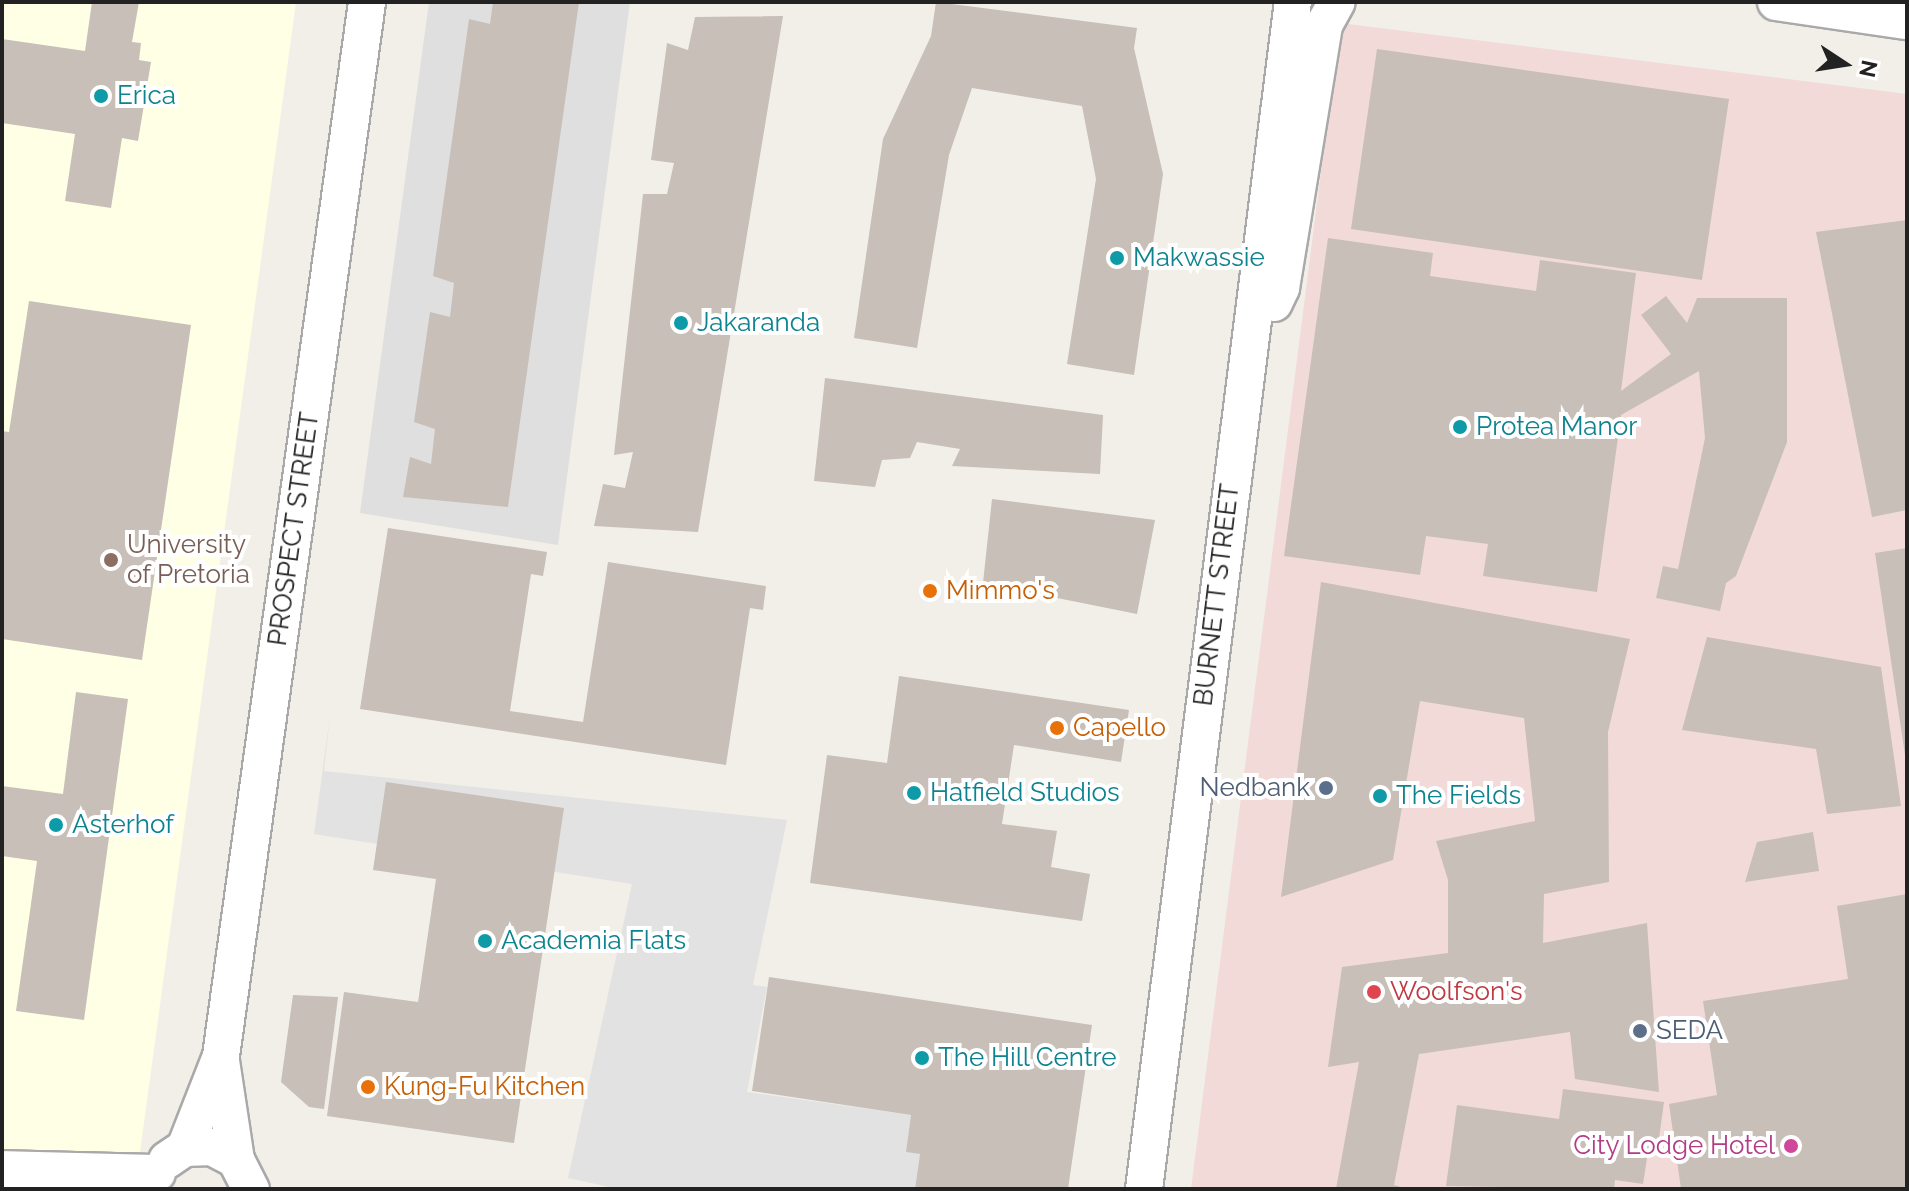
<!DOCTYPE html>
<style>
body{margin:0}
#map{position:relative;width:1909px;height:1191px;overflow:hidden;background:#f2efe9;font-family:Raleway,sans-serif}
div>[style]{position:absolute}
.residential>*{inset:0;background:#e0dfdf}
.commercial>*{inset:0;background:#f2dad9}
.education>*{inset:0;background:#ffffe5}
.parking>*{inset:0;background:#e2e2e2}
.building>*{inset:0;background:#c7bfb8}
.roads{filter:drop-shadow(2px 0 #a9a9a9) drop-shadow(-2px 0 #a9a9a9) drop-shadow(0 2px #a9a9a9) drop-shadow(0 -2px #a9a9a9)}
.minor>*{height:36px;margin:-18px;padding:0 18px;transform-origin:18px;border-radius:18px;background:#fff}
.dots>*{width:22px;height:22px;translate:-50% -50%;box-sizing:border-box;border:4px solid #fff;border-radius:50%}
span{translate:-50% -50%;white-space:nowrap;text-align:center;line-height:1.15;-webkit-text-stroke:8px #fff;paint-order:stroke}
.culture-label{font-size:26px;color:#0d838f}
.left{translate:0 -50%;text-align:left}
.street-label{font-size:26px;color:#222}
.education-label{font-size:26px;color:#785e54}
.food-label{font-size:26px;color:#c56008}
.service-label{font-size:26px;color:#4e5e75}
.right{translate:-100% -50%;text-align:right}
.health-label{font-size:26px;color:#be3a42}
.hotel-label{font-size:26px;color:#b23c85}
.frame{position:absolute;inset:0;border:4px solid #222;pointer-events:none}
.north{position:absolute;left:1805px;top:24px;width:80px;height:80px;-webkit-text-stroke:6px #fff;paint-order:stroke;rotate:102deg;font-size:22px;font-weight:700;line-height:32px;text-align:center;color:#222}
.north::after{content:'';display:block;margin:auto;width:28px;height:36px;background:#222;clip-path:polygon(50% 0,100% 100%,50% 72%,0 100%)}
</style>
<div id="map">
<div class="residential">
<i style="clip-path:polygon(429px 2px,630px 2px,558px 545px,360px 513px)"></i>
</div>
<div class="commercial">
<i style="clip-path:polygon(1340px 23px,1907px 94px,1907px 1189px,1191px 1189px)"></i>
</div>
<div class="education">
<i style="clip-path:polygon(2px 2px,296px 2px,135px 1189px,2px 1189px)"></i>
</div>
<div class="parking">
<i style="clip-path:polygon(330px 716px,324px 771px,787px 820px,753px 985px,767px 987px,747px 1092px,911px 1115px,906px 1152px,920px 1154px,915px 1189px,619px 1189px,568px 1178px,632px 884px,314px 834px)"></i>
</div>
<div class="building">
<i style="clip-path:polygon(92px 2px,139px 2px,132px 42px,141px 43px,139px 60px,151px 62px,138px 141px,122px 138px,111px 208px,65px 201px,75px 134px,2px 123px,2px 39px,85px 51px)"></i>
<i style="clip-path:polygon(493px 2px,579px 2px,508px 507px,403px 497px,410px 457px,431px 464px,435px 429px,414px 422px,430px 312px,450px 317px,454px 283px,433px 276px,469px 19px,490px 24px)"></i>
<i style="clip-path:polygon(936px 2px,1137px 28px,1134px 48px,1163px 174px,1134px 375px,1067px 364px,1096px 179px,1082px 106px,972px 88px,949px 155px,917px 348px,854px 338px,883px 139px,931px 36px)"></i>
<i style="clip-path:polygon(783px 16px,698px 532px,594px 526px,603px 484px,625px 488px,633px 452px,614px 455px,643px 194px,667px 194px,674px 163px,651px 160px,667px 43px,688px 50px,695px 17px)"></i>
<i style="clip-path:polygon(1377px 49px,1729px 99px,1702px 280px,1351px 229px)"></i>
<i style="clip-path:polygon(1907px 220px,1907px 510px,1872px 517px,1816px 232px)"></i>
<i style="clip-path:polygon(1328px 238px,1433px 253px,1430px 276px,1536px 291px,1540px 260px,1636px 273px,1621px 391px,1671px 354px,1641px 315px,1666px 296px,1687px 323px,1697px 298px,1787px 298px,1787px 442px,1736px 576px,1726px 583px,1720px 611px,1656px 598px,1663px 566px,1678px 569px,1705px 438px,1699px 371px,1621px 415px,1597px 592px,1483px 576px,1488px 544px,1426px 536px,1420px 575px,1284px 556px)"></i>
<i style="clip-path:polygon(29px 301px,191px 325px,142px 660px,2px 639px,2px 431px,9px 432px)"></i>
<i style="clip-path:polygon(825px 378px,1103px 415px,1100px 474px,952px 466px,960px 449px,917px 442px,910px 458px,882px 460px,875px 487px,814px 481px)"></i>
<i style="clip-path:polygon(992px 499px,1155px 520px,1137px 614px,983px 583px)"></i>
<i style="clip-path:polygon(388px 528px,547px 552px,543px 576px,531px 574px,510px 711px,583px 722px,608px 562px,766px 586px,763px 610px,750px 608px,726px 765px,360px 709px)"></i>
<i style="clip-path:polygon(1907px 548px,1907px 754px,1905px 755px,1875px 553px)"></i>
<i style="clip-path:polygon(1321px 582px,1630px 639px,1608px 732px,1609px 882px,1544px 894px,1543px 943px,1647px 923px,1659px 1092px,1575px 1079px,1570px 1032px,1419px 1054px,1394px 1185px,1408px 1189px,1336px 1189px,1359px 1062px,1328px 1067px,1342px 967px,1448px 953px,1448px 880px,1436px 841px,1535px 821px,1524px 718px,1420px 701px,1393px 860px,1281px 897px)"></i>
<i style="clip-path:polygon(1707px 637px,1881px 667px,1901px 806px,1827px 814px,1816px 749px,1682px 730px)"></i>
<i style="clip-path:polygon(899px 676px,1129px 710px,1121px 762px,1014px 745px,1002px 824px,1057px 831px,1051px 867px,1090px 874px,1082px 921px,810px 883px,827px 755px,887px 763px)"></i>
<i style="clip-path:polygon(76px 692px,128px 699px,84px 1020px,16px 1011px,37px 861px,2px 856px,2px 786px,63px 794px)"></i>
<i style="clip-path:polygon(386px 782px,564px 808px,514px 1143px,327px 1116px,344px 992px,418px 1002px,436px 879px,373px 870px)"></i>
<i style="clip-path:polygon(1813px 832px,1819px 871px,1745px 882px,1757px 842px)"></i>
<i style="clip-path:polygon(1907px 894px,1907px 1189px,1681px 1189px,1669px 1104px,1717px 1095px,1703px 1001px,1848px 979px,1837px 906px)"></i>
<i style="clip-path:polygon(769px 977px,1092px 1025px,1068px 1189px,915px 1189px,920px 1154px,906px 1152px,911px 1115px,752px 1091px)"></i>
<i style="clip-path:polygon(293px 995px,338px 997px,324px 1109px,309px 1107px,281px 1082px)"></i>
<i style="clip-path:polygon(1563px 1089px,1664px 1102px,1657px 1153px,1648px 1152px,1643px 1184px,1615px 1180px,1614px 1189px,1446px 1186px,1457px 1105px,1559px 1119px)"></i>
</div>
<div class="roads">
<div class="minor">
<i style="left:1776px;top:2px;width:132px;rotate:8.3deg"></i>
<i style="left:1274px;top:303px;width:17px;rotate:-65deg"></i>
<i style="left:1281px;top:288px;width:266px;rotate:-80.7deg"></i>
<i style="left:1324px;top:25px;width:26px;rotate:-61deg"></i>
<i style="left:221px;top:1061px;width:100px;rotate:81.4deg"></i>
<i style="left:185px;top:1148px;width:99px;rotate:-68.6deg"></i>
<i style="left:221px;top:1056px;width:1064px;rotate:-82.11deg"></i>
<i style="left:167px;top:1160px;width:22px;rotate:-34deg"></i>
<i style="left:185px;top:1148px;width:27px;rotate:-2deg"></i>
<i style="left:212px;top:1147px;width:27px;rotate:28deg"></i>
<i style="left:236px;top:1160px;width:33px;rotate:63deg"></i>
<i style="left:2px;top:1169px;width:155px;rotate:1.5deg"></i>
<i style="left:1144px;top:1189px;width:1196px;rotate:-82.85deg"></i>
</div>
</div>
<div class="dots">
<i style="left:101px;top:96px;background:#0f9aa8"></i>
<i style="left:1117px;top:258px;background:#0f9aa8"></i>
<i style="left:681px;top:323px;background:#0f9aa8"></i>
<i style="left:1460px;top:427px;background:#0f9aa8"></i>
<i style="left:111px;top:560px;background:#8d6e63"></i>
<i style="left:930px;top:591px;background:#e8710a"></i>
<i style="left:1057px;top:728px;background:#e8710a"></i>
<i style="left:1326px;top:788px;background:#5c6f8a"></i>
<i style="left:914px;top:793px;background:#0f9aa8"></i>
<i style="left:1380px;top:796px;background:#0f9aa8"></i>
<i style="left:56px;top:825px;background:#0f9aa8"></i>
<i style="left:485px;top:941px;background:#0f9aa8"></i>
<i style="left:1374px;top:992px;background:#e0444e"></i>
<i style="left:1640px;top:1031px;background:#5c6f8a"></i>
<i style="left:922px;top:1058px;background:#0f9aa8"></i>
<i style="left:368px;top:1087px;background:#e8710a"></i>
<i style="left:1791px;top:1146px;background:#d1479c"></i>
</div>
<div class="culture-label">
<span class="left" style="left:117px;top:96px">Erica</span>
<span class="left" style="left:1133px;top:258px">Makwassie</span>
<span class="left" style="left:697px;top:323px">Jakaranda</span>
<span class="left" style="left:1476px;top:427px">Protea Manor</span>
<span class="left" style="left:930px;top:793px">Hatfield Studios</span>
<span class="left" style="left:1396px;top:796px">The Fields</span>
<span class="left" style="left:72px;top:825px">Asterhof</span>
<span class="left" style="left:501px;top:941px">Academia Flats</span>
<span class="left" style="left:938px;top:1058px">The Hill Centre</span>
</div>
<div class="street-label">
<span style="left:294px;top:529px;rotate:-82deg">PROSPECT STREET</span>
<span style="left:1217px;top:595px;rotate:-83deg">BURNETT STREET</span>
</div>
<div class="education-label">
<span class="left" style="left:127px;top:560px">University<br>of Pretoria</span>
</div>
<div class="food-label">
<span class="left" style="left:946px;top:591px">Mimmo's</span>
<span class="left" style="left:1073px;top:728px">Capello</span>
<span class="left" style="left:384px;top:1087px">Kung-Fu Kitchen</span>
</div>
<div class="service-label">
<span class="right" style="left:1310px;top:788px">Nedbank</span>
<span class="left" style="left:1656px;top:1031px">SEDA</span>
</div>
<div class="health-label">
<span class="left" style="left:1390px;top:992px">Woolfson's</span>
</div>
<div class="hotel-label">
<span class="right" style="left:1775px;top:1146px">City Lodge Hotel</span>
</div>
<div class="frame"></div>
<div class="north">N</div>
</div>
